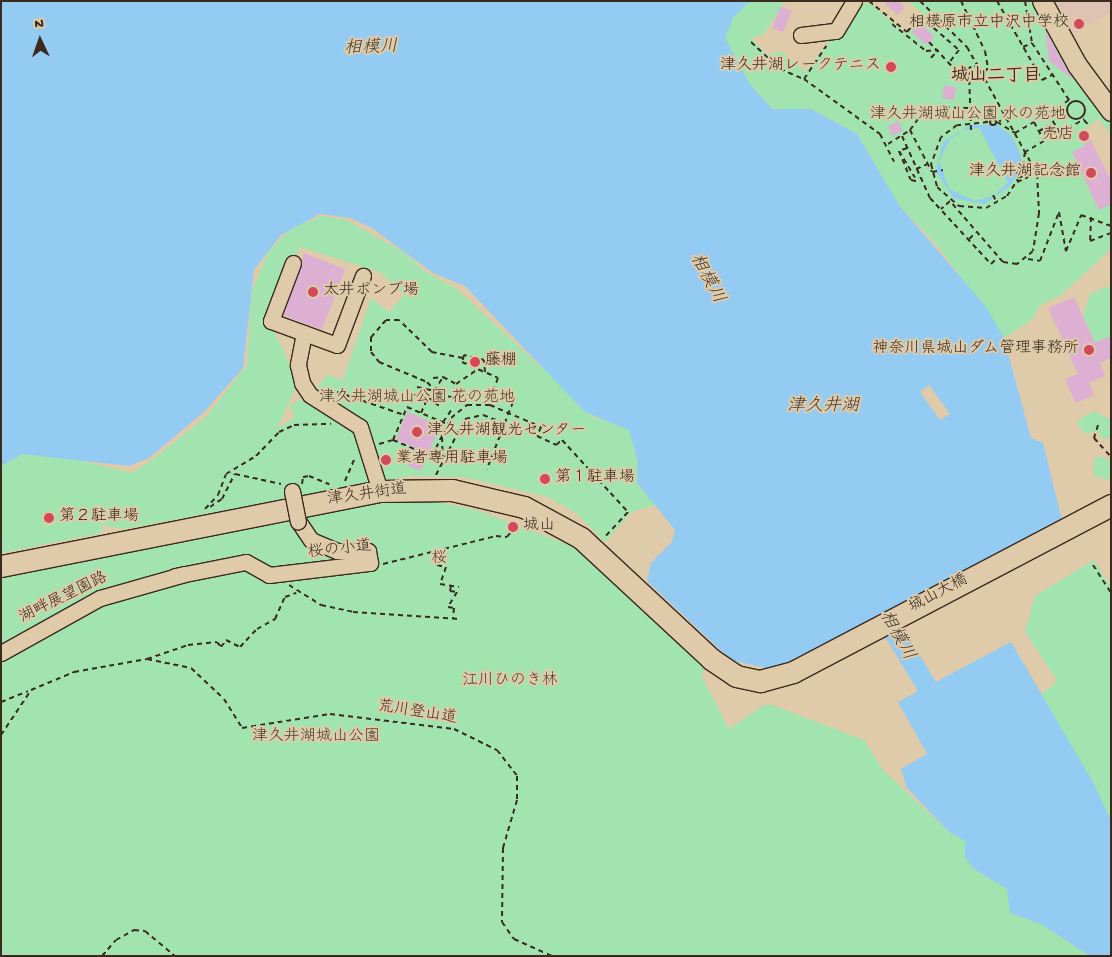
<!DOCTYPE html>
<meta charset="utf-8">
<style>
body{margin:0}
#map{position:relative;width:1112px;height:957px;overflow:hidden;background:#dfcba9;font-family:"Gochi Hand","Klee One",sans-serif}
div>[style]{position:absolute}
.built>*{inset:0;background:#dec3b5}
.green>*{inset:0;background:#a1e4af}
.water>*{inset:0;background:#93cbf2}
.pier>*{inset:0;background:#dfcba9}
.river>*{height:20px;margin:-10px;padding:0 10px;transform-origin:10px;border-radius:10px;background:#93cbf2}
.building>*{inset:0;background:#ddafd2}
.path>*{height:2px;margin-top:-1px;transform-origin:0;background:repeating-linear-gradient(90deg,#3b2a1e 0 5px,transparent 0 9px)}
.path>.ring{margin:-1px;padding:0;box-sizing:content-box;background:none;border:2px solid #3b2a1e;border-radius:50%}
.roads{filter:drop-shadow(1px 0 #3b2a1e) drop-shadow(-1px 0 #3b2a1e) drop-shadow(0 1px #3b2a1e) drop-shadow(0 -1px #3b2a1e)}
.minor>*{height:15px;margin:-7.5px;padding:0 7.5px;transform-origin:7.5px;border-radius:7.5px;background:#dfcba9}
.major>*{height:19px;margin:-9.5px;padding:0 9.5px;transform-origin:9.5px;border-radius:9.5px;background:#dfcba9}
.highway>*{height:21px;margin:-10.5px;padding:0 10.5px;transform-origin:10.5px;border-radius:10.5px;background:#dfcba9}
.bridges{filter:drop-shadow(1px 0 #3b2a1e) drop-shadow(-1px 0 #3b2a1e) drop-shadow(0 1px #3b2a1e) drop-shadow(0 -1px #3b2a1e)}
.minor-bridge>*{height:15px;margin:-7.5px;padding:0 7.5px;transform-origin:7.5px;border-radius:7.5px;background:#dfcba9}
.dots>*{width:14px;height:14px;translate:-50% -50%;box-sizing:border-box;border:2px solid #dfcba9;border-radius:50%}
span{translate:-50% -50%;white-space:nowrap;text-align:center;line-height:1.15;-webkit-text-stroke:4px #dfcba9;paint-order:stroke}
.poi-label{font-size:16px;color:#3b2a1e}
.right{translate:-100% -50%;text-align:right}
.left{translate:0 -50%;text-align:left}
.park-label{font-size:16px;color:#453d2c}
.street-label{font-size:16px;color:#3b2a1e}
.water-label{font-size:18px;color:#443a33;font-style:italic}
.neighbourhood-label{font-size:18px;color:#3b2a1e;font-weight:700}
.frame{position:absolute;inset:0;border:2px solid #3b2a1e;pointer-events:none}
.north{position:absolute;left:15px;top:15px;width:50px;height:50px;-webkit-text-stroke:4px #dfcba9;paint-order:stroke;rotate:357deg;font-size:14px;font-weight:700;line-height:20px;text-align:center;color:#3b2a1e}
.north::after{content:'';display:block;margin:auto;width:18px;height:22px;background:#3b2a1e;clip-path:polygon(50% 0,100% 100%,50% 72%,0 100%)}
</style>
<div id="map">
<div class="built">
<i style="clip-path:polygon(1055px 1px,1111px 1px,1111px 12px,1073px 35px)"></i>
</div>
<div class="green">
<i style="clip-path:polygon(750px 1px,785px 1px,764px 34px,751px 38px,767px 55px,780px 51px,806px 72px,855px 5px,870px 3px,907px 34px,923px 14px,907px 1px,1038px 1px,1111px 118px,1111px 135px,1099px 119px,1086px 128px,1093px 143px,1072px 152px,1098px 209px,1111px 204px,1111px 249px,1061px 295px,1039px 306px,1033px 319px,1004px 338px,939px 247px,899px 205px,857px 134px,811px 109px,772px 109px,749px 83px,725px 38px,733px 18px)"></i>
<i style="clip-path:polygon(evenodd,322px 216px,346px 220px,405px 253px,424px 271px,457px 289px,542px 368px,546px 366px,592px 417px,612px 420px,629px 430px,638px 462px,637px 483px,655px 505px,632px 512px,605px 542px,576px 513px,548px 497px,464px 477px,410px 476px,124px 529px,101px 525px,102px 533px,1px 553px,1px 466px,22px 454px,61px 456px,132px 473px,156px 457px,207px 416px,247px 365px,252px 291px,269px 251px,292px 228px,322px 216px,300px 247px,380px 272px,404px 295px,389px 312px,371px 298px,343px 380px,327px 375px,314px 392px,289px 406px,295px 417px,277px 429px,298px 382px,267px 316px,300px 247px)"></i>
<i style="clip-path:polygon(1106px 287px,1111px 288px,1111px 336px,1095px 343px,1083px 316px,1090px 294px)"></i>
<i style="clip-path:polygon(1094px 411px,1111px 420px,1111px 436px,1106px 439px,1099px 437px,1100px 432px,1083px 433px,1077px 421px)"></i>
<i style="clip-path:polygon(1099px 456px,1111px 461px,1111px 480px,1094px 476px,1094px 460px)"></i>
<i style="clip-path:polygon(428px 500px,477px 510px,582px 550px,706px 668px,701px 675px,729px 729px,764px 705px,772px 705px,864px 740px,883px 770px,948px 831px,966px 841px,965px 857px,974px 869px,1008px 889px,1010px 913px,1041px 924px,1090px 956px,1px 956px,1px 576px,382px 502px)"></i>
<i style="clip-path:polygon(1094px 560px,1111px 587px,1111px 821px,1094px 784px,1039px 696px,1057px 681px,1025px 631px,1035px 596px)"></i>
</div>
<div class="water">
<i style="clip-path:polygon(1px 1px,750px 1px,733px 18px,725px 38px,749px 83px,772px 109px,811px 109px,857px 134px,899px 205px,986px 307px,1004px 338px,1031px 438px,1043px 443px,1062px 520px,791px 662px,765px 668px,731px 660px,647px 581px,651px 563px,672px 542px,675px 530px,637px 483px,638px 462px,629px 430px,585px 412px,465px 286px,433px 273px,372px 228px,350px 218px,320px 214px,281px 235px,254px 270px,243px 368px,205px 411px,149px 458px,129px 466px,22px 454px,1px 466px)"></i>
<i style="clip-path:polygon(evenodd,971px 125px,998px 125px,1013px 138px,1021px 156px,1021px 169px,1010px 186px,984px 204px,953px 198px,936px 171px,943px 142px,971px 125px,979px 128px,1008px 182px,994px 196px,975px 201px,949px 189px,939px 161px,950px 139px,964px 130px,979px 128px)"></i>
<i style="clip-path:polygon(1011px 642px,1094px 784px,1111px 821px,1111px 956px,1090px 956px,1041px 924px,1010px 913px,1007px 889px,974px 869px,965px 857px,965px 841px,948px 831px,907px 788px,901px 769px,927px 754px,898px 702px)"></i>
</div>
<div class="pier">
<i style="clip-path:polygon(929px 385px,950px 414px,940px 420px,920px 392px)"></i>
</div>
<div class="river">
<i style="left:879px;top:608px;width:119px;rotate:58.5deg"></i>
</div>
<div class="building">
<i style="clip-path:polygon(883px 1px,899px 1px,905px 7px,897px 15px)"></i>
<i style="clip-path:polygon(781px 6px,792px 11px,783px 32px,772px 28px)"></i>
<i style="clip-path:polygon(919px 23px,933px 35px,932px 41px,925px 44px,912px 32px)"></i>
<i style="clip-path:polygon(1045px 30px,1067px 70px,1074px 80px,1049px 61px)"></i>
<i style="clip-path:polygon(944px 85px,956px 87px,954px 100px,942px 98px)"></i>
<i style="clip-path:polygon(898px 121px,903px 131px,892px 136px,888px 126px)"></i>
<i style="clip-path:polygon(1086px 131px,1111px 181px,1111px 204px,1099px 210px,1072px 152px,1085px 146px,1078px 134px)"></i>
<i style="clip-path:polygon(304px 253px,345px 269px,322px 330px,283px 315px)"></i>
<i style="clip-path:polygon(1074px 297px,1095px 343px,1111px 336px,1111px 358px,1100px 363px,1105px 376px,1089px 383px,1094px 395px,1076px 403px,1065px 379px,1078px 374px,1048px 308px)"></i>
<i style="clip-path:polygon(407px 412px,437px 424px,434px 432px,437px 433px,421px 471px,408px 466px,415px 448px,396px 440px)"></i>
</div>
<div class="path">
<i style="left:869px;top:1px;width:49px;rotate:39.2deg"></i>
<i style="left:907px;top:32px;width:21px;rotate:-51deg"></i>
<i style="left:920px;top:16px;width:52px;rotate:41.1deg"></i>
<i style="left:959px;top:50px;width:18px;rotate:128deg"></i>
<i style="left:920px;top:1px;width:66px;rotate:44.4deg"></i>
<i style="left:967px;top:47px;width:145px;rotate:61.1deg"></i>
<i style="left:1037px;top:174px;width:39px;rotate:87deg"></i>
<i style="left:1039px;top:213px;width:38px;rotate:99deg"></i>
<i style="left:1033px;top:251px;width:21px;rotate:141deg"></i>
<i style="left:1017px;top:264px;width:14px;rotate:-172deg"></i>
<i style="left:1003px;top:262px;width:81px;rotate:-131deg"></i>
<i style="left:950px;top:201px;width:12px;rotate:138deg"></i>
<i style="left:961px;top:1px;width:55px;rotate:64.4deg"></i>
<i style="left:985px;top:51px;width:17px;rotate:80deg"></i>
<i style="left:988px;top:68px;width:8px;rotate:130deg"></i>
<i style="left:997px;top:1px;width:91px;rotate:60.3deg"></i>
<i style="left:1042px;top:80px;width:11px;rotate:-27deg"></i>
<i style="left:1025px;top:1px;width:43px;rotate:80.5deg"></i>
<i style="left:1032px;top:43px;width:72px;rotate:57deg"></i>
<i style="left:892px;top:24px;width:43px;rotate:38.5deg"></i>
<i style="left:926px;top:51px;width:12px;rotate:-5deg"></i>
<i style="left:751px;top:42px;width:40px;rotate:43deg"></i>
<i style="left:780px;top:69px;width:26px;rotate:23deg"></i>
<i style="left:804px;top:79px;width:94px;rotate:35.9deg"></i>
<i style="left:880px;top:134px;width:31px;rotate:63deg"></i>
<i style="left:929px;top:42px;width:45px;rotate:46.8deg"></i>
<i style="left:960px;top:75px;width:15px;rotate:-37deg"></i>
<i style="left:1023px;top:47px;width:10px;rotate:-24deg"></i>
<i style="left:931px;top:58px;width:11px;rotate:-49deg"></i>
<i style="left:804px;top:79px;width:40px;rotate:-56deg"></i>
<i style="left:1069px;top:100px;width:25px;rotate:148deg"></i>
<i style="left:1048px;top:113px;width:23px;rotate:59deg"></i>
<i style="left:1060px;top:133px;width:28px;rotate:-30deg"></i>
<i class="ring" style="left:1067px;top:101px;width:16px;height:16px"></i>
<i class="ring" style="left:990px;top:119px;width:4px;height:4px"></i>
<i style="left:1084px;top:120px;width:8px;rotate:50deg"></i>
<i style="left:985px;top:122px;width:11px;rotate:-45deg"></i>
<i style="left:993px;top:114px;width:11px;rotate:45deg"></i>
<i style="left:988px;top:122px;width:31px;rotate:174deg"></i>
<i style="left:957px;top:125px;width:20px;rotate:143deg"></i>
<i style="left:941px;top:137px;width:29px;rotate:110deg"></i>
<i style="left:931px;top:164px;width:24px;rotate:75deg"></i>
<i style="left:937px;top:187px;width:29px;rotate:41deg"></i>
<i style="left:959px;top:206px;width:27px;rotate:4deg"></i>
<i style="left:986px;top:208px;width:24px;rotate:-30deg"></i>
<i style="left:1007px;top:196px;width:20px;rotate:-57deg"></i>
<i style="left:997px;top:122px;width:21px;rotate:31deg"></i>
<i style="left:1015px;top:133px;width:22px;rotate:-30deg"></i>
<i style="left:1034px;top:122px;width:21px;rotate:62deg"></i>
<i style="left:1044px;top:141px;width:22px;rotate:150deg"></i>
<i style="left:1025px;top:152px;width:19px;rotate:99deg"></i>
<i style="left:910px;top:130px;width:47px;rotate:62.4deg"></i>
<i style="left:932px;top:172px;width:11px;rotate:-10deg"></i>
<i style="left:971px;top:130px;width:56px;rotate:-92deg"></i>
<i style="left:969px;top:74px;width:14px;rotate:-51deg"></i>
<i style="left:1039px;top:131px;width:17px;rotate:-28deg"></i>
<i style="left:902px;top:136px;width:68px;rotate:65.7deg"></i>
<i style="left:930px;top:198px;width:90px;rotate:47.3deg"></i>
<i style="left:991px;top:264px;width:8px;rotate:-45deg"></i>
<i style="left:888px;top:144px;width:26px;rotate:-32deg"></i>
<i style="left:910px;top:130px;width:29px;rotate:-54deg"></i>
<i style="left:927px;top:107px;width:41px;rotate:1.4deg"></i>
<i style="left:907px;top:148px;width:9px;rotate:159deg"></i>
<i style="left:899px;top:151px;width:31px;rotate:59deg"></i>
<i style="left:899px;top:151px;width:31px;rotate:68deg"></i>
<i style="left:911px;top:180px;width:9px;rotate:13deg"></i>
<i style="left:916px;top:169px;width:13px;rotate:-23deg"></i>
<i class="ring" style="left:1017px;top:171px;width:4px;height:4px"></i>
<i style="left:1017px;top:182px;width:12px;rotate:-24deg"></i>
<i style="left:1028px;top:177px;width:11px;rotate:-112deg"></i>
<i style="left:993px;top:195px;width:9px;rotate:63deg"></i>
<i style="left:1091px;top:217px;width:24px;rotate:92deg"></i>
<i style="left:1090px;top:241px;width:22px;rotate:-21deg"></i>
<i style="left:969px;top:239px;width:9px;rotate:-41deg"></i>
<i style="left:1028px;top:259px;width:12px;rotate:9deg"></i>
<i style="left:1040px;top:261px;width:53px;rotate:-68.8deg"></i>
<i style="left:1059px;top:212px;width:40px;rotate:80deg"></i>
<i style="left:1066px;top:251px;width:39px;rotate:-67deg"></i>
<i style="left:1081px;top:215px;width:32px;rotate:20deg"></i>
<i style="left:463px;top:358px;width:32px;rotate:-169deg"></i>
<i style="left:432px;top:352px;width:46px;rotate:-135.9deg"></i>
<i style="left:399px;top:320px;width:13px;rotate:180deg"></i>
<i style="left:386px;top:320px;width:23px;rotate:131deg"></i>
<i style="left:371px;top:337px;width:15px;rotate:90deg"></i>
<i style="left:371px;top:352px;width:13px;rotate:51deg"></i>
<i style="left:379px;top:362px;width:52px;rotate:22.6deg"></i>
<i style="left:427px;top:382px;width:18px;rotate:47deg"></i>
<i style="left:439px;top:395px;width:20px;rotate:9deg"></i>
<i style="left:459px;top:398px;width:26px;rotate:-18deg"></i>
<i style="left:484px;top:390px;width:31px;rotate:22deg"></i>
<i style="left:513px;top:402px;width:72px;rotate:111.2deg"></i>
<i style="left:485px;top:372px;width:12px;rotate:-95deg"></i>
<i style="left:484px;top:360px;width:21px;rotate:-166deg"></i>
<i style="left:464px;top:355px;width:7px;rotate:106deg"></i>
<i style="left:462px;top:362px;width:27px;rotate:24deg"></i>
<i style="left:487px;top:373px;width:12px;rotate:24deg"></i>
<i style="left:498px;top:378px;width:16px;rotate:112deg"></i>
<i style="left:433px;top:378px;width:10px;rotate:-6deg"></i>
<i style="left:443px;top:377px;width:15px;rotate:28deg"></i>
<i style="left:456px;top:384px;width:27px;rotate:-34deg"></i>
<i style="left:417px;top:387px;width:17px;rotate:13deg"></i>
<i style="left:434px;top:391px;width:17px;rotate:-57deg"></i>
<i style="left:337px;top:392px;width:71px;rotate:18.9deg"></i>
<i style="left:414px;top:395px;width:14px;rotate:8deg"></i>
<i style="left:428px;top:397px;width:14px;rotate:39deg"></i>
<i style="left:421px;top:413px;width:17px;rotate:-66deg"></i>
<i style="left:443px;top:422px;width:16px;rotate:-55deg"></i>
<i style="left:1098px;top:425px;width:14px;rotate:107deg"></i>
<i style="left:1094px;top:438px;width:25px;rotate:48deg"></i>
<i style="left:442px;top:437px;width:24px;rotate:88deg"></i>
<i style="left:393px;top:440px;width:28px;rotate:23deg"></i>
<i style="left:379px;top:444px;width:15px;rotate:-16deg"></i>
<i style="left:393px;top:440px;width:36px;rotate:-67deg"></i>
<i style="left:407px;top:407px;width:43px;rotate:23deg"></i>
<i style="left:425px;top:453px;width:15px;rotate:23deg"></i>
<i style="left:432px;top:456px;width:42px;rotate:-63.4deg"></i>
<i style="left:451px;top:418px;width:21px;rotate:-39deg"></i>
<i style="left:467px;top:405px;width:23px"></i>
<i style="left:490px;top:405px;width:56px;rotate:23.3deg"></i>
<i style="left:541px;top:427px;width:10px;rotate:114deg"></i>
<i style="left:537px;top:436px;width:21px;rotate:25deg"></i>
<i style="left:556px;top:445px;width:8px;rotate:-40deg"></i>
<i style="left:562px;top:440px;width:98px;rotate:47.5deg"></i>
<i style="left:628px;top:512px;width:34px;rotate:133deg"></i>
<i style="left:436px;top:475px;width:63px;rotate:-62.6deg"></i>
<i style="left:465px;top:419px;width:18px;rotate:-13deg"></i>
<i style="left:483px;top:415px;width:22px;rotate:21deg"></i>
<i style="left:345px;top:481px;width:25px;rotate:-67deg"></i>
<i style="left:302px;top:484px;width:7px;rotate:-82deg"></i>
<i style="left:303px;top:477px;width:6px;rotate:-9deg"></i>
<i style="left:309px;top:476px;width:22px;rotate:22deg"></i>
<i style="left:210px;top:507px;width:14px;rotate:-34deg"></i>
<i style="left:222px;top:499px;width:28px;rotate:-63deg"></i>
<i style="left:235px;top:474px;width:47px;rotate:12.3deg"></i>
<i style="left:205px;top:509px;width:19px;rotate:-47deg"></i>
<i style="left:218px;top:495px;width:22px;rotate:-69deg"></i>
<i style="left:226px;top:474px;width:35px;rotate:-31deg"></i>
<i style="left:256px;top:456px;width:33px;rotate:-46deg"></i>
<i style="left:279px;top:432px;width:17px;rotate:-25deg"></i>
<i style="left:294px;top:425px;width:37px;rotate:-2deg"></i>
<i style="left:434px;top:554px;width:11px;rotate:75deg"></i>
<i style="left:437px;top:565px;width:9px;rotate:13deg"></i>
<i style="left:446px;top:567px;width:18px;rotate:109deg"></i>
<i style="left:440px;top:584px;width:19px;rotate:9deg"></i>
<i style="left:383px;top:564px;width:116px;rotate:-13.9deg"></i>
<i style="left:496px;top:536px;width:11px;rotate:5deg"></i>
<i style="left:507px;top:537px;width:18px;rotate:-52deg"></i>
<i style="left:1093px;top:565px;width:33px;rotate:57deg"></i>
<i style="left:289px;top:585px;width:38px;rotate:32deg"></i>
<i style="left:321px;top:605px;width:33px;rotate:12deg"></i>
<i style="left:353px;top:612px;width:107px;rotate:3.7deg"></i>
<i style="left:451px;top:586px;width:5px;rotate:101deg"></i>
<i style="left:450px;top:591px;width:7px;rotate:8deg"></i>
<i style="left:457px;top:592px;width:17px;rotate:121deg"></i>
<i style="left:448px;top:607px;width:6px;rotate:9deg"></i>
<i style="left:454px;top:608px;width:10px;rotate:96deg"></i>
<i style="left:147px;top:659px;width:45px;rotate:11.6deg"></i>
<i style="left:191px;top:668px;width:45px;rotate:43.2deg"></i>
<i style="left:224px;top:699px;width:34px;rotate:58deg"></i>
<i style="left:242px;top:728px;width:89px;rotate:-9deg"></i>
<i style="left:330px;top:714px;width:125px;rotate:6.9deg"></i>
<i style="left:454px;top:729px;width:48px;rotate:26deg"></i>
<i style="left:497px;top:750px;width:33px;rotate:52deg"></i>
<i style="left:517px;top:776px;width:24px;rotate:90deg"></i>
<i style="left:517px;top:800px;width:50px;rotate:106.3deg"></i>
<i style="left:503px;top:848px;width:74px;rotate:90.8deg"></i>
<i style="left:502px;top:922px;width:21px;rotate:55deg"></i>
<i style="left:514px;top:939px;width:42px;rotate:24.1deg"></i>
<i style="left:1px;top:702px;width:29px;rotate:-22deg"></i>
<i style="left:1px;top:735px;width:54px;rotate:-56.3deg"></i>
<i style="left:31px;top:690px;width:47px;rotate:-22.7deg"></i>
<i style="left:74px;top:672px;width:74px;rotate:-10.1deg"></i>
<i style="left:147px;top:659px;width:43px;rotate:-18.9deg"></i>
<i style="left:188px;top:645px;width:29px;rotate:-6deg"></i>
<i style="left:217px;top:642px;width:6px;rotate:51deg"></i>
<i style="left:221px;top:647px;width:9px;rotate:-54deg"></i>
<i style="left:226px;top:640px;width:16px;rotate:27deg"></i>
<i style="left:240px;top:647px;width:25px;rotate:-47deg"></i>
<i style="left:257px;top:629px;width:21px;rotate:-29deg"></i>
<i style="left:275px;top:619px;width:24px;rotate:-66deg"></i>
<i style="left:285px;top:597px;width:12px;rotate:-20deg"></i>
<i style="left:102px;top:956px;width:21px;rotate:-49deg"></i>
<i style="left:116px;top:940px;width:21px;rotate:-29deg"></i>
<i style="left:134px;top:930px;width:11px;rotate:5deg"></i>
<i style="left:145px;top:931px;width:39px;rotate:40deg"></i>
<i style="left:339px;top:956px;width:3px"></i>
</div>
<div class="roads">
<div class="minor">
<i style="left:801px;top:35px;width:35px;rotate:-7deg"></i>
<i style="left:836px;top:31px;width:35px;rotate:-59deg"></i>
<i style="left:293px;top:263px;width:62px;rotate:110.8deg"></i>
<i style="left:271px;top:321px;width:70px;rotate:20deg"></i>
<i style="left:337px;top:345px;width:74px;rotate:-69.4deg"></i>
<i style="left:304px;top:333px;width:33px;rotate:101deg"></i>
<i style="left:298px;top:365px;width:18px;rotate:77deg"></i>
<i style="left:302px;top:383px;width:14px;rotate:56deg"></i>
<i style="left:310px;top:395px;width:59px;rotate:32.6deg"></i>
<i style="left:360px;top:427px;width:67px;rotate:72.6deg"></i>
<i style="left:175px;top:576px;width:72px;rotate:-11.2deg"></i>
<i style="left:246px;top:562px;width:26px;rotate:29deg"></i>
<i style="left:269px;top:575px;width:102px;rotate:-6.8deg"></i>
<i style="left:370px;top:563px;width:12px;rotate:-99deg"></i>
<i style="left:368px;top:551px;width:31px;rotate:180deg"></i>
<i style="left:337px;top:551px;width:28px;rotate:-157deg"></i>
<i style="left:311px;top:540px;width:23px;rotate:-124deg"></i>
<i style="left:1px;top:653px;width:113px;rotate:-29.1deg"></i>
<i style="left:100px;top:598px;width:87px;rotate:-15.9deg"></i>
</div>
<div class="major">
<i style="left:1042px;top:1px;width:73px;rotate:61.3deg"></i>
<i style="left:1077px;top:65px;width:57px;rotate:53.5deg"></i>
</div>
<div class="highway">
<i style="left:1px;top:566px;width:386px;rotate:-11.2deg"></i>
<i style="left:380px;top:491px;width:72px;rotate:-0.8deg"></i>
<i style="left:452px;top:490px;width:74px;rotate:13.3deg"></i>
<i style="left:524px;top:507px;width:65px;rotate:28.5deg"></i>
<i style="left:581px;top:538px;width:178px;rotate:42.9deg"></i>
<i style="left:711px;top:659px;width:30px;rotate:34deg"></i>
<i style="left:736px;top:676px;width:25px;rotate:12deg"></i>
<i style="left:760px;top:681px;width:34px;rotate:-15deg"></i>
<i style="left:793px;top:672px;width:359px;rotate:-27.7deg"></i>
</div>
</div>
<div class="bridges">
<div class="minor-bridge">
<i style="left:292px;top:491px;width:31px;rotate:79deg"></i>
</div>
</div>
<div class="dots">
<i style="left:1079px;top:24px;background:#d1495b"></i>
<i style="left:891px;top:67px;background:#d1495b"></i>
<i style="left:1084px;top:136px;background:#d1495b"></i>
<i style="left:1091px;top:173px;background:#d1495b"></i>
<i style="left:313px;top:292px;background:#d1495b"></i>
<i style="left:1089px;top:350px;background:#d1495b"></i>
<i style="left:475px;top:362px;background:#d1495b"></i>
<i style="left:417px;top:432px;background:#d1495b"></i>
<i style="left:386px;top:460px;background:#d1495b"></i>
<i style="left:545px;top:479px;background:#d1495b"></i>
<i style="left:49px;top:518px;background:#d1495b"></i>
<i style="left:513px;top:527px;background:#d1495b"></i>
</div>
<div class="poi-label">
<span class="right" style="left:1069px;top:24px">相模原市立中沢中学校</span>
<span class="right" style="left:881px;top:67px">津久井湖レークテニス</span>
<span class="right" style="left:1074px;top:136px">売店</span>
<span class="right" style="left:1081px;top:173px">津久井湖記念館</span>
<span class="left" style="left:323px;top:292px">太井ポンプ場</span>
<span class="right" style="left:1079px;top:350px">神奈川県城山ダム管理事務所</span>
<span class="left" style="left:485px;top:362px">藤棚</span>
<span class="left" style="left:427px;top:432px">津久井湖観光センター</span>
<span class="left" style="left:396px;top:460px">業者専用駐車場</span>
<span class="left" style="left:555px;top:479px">第１駐車場</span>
<span class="left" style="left:59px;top:518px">第２駐車場</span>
<span class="left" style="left:523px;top:527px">城山</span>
</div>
<div class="park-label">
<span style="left:968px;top:116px">津久井湖城山公園 水の苑地</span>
<span style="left:417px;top:399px">津久井湖城山公園 花の苑地</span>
<span style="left:439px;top:560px">桜</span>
<span style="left:510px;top:682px">江川ひのき林</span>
<span style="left:316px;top:738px">津久井湖城山公園</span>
</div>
<div class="street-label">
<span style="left:367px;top:496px;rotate:-8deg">津久井街道</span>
<span style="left:340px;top:551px;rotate:-6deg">桜の小道</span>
<span style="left:939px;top:595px;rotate:-28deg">城山大橋</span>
<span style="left:64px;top:599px;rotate:-26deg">湖畔展望園路</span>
<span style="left:417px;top:714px;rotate:9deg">荒川登山道</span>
</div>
<div class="water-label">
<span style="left:371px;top:49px;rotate:-2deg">相模川</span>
<span style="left:706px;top:279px;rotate:62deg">相模川</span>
<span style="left:823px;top:407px">津久井湖</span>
<span style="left:896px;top:636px;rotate:61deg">相模川</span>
</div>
<div class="neighbourhood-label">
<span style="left:996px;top:77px">城山二丁目</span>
</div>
<div class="frame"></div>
<div class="north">N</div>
</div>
